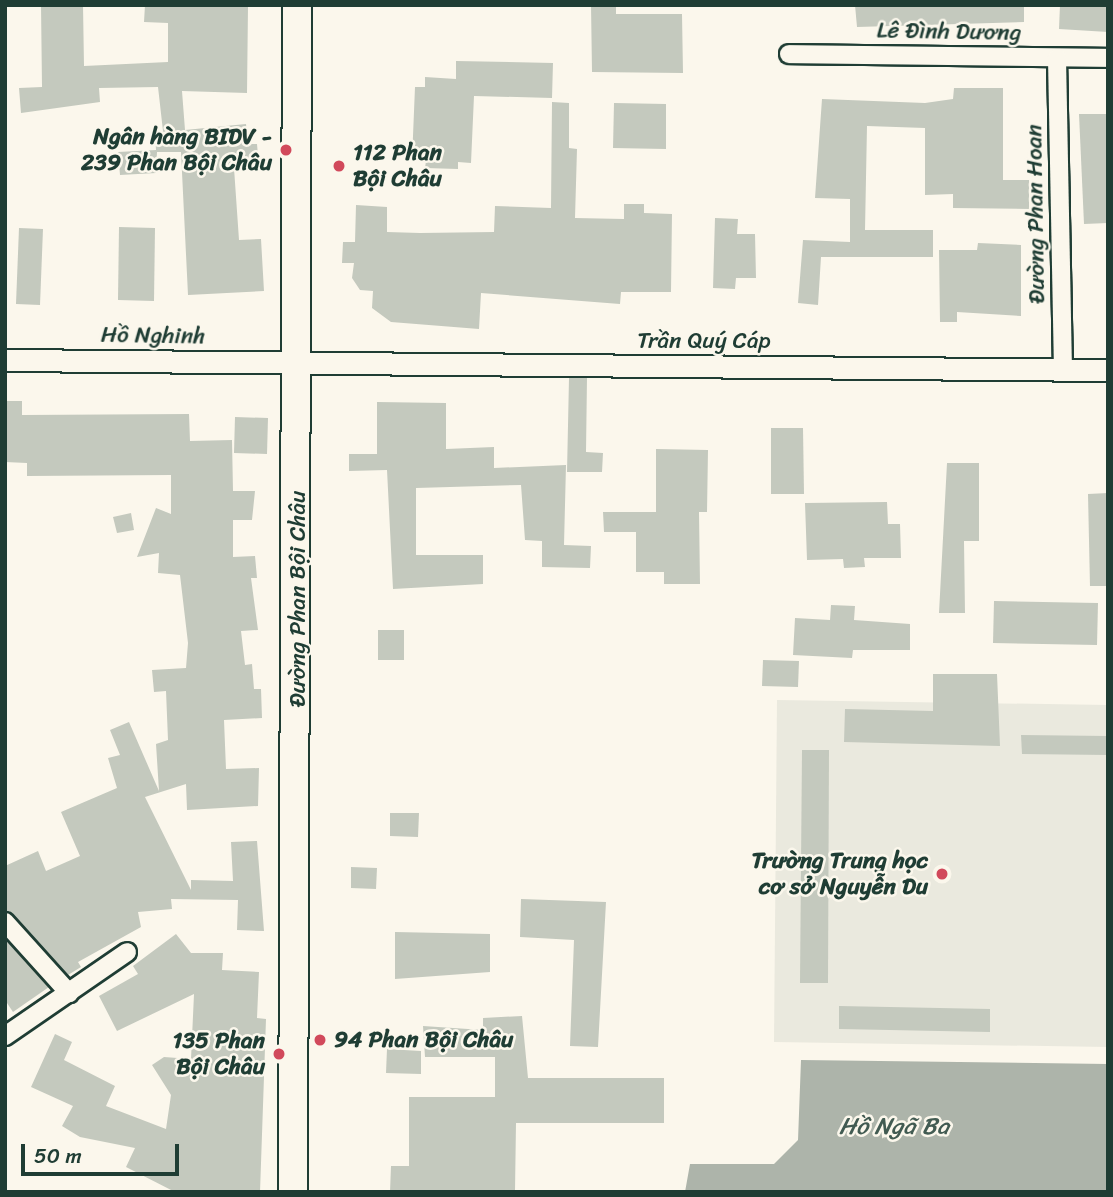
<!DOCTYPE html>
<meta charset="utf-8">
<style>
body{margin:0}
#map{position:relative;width:1113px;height:1197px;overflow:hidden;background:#fbf7ec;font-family:Sriracha,sans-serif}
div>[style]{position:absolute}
.built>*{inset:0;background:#eae9de}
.water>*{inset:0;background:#adb4aa}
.building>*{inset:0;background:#c4c9be}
.roads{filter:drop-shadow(2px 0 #1f3d34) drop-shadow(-2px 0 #1f3d34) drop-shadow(0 2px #1f3d34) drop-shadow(0 -2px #1f3d34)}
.minor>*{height:18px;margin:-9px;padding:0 9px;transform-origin:9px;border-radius:9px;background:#fbf7ec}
.tertiary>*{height:21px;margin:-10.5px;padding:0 10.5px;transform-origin:10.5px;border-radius:10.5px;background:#fbf7ec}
.primary>*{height:28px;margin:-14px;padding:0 14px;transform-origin:14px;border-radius:14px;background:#fbf7ec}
.dots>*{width:19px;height:19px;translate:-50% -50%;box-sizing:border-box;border:4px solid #fbf7ec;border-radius:50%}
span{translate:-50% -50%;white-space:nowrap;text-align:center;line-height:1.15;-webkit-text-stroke:5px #fbf7ec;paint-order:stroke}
.street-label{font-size:23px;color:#1f3d34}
.poi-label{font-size:23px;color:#1f3d34;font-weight:700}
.right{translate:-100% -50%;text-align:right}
.left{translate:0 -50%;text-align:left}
.water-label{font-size:24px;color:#425b52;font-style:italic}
.frame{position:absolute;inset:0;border:7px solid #1f3d34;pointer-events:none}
.scale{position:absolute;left:21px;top:1144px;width:158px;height:32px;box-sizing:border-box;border:4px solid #1f3d34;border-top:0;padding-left:9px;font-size:21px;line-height:24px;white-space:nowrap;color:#1f3d34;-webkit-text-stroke:5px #fbf7ec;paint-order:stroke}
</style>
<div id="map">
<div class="built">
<i style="clip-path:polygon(777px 700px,1108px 705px,1108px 1047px,774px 1042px)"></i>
</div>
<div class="water">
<i style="clip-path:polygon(801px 1060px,1108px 1064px,1108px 1192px,685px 1192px,690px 1164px,774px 1164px,798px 1140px)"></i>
</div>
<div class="building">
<i style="clip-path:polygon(41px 5px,83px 5px,84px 66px,168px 62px,168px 23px,144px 22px,145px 5px,248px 7px,247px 93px,182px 91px,185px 130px,246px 124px,248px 144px,257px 144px,259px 167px,234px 168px,239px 240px,261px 239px,264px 291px,188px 295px,181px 152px,157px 152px,156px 173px,120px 175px,118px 152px,156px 150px,155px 131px,163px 131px,158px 87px,99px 88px,100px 102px,21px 113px,19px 88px,42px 87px)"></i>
<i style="clip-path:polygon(591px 5px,616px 5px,616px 14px,682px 14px,683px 73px,592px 72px)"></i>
<i style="clip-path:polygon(855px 5px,1024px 6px,1024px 22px,857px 27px)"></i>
<i style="clip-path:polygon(1060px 5px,1108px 5px,1108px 32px,1059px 29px)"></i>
<i style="clip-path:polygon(456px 61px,553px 63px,552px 98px,474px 96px,471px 163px,458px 162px,458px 169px,425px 168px,426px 161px,412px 160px,415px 87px,425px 87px,425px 77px,456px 79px)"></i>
<i style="clip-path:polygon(954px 88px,1003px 88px,1003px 180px,1029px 180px,1029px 209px,953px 208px,953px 194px,925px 195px,925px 128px,867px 126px,865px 230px,933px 230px,933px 257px,821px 257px,818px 305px,798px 303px,803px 240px,850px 242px,850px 199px,815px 198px,822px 99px,925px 103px,953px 99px)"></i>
<i style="clip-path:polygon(552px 102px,569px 103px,569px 148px,577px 149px,575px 218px,624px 219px,624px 204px,644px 204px,644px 213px,672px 214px,671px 292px,621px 292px,620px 304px,481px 293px,479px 329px,391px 322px,372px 308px,373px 291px,360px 290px,352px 278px,354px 263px,342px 263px,343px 242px,355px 242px,356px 205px,387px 207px,387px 232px,420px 233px,494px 232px,495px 206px,551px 208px)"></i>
<i style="clip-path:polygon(614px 103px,666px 104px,666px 149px,613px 148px)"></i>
<i style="clip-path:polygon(1079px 114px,1108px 114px,1108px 223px,1084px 224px)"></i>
<i style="clip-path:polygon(715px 218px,738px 219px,737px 234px,755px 234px,756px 278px,736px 278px,735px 289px,713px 288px)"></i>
<i style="clip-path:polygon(119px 227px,155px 228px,154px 301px,118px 300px)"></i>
<i style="clip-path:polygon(19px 228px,43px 229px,40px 305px,16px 304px)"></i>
<i style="clip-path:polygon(978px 243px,1021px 245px,1021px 316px,957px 312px,957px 322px,940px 322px,939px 250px,977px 250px)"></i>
<i style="clip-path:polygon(569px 378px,587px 378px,586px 452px,603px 453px,602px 472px,567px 472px)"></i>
<i style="clip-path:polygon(5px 401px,22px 401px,22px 415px,189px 414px,190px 441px,232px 440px,233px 491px,255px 491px,252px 520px,233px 520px,233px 557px,255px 556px,257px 578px,251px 578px,258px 630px,241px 631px,245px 665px,252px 664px,254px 689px,261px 689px,262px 718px,224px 720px,226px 769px,259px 768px,258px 806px,187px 810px,186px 784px,145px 797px,191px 890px,191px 880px,233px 881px,231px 842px,257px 841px,264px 931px,237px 930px,238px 900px,171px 899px,172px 909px,138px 912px,141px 927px,78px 962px,81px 967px,68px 975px,5px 911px,5px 866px,38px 851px,46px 871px,80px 856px,61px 812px,117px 788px,108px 758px,120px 755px,110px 730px,129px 722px,159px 791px,156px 744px,168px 740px,166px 691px,154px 692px,152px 670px,186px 668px,188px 643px,180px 575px,158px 573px,159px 553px,137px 557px,156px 508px,171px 514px,171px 475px,27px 476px,27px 463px,5px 462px)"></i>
<i style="clip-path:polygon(377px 402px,446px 403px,446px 449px,494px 447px,494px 468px,566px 465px,564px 545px,591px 546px,590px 568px,542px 567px,542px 541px,525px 540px,521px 485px,416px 488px,416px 555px,483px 555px,483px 584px,393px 589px,387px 470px,349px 471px,349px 454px,377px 454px)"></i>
<i style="clip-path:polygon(235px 417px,268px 418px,267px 454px,234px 453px)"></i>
<i style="clip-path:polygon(771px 428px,803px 428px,804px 494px,771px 494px)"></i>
<i style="clip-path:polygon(656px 449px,708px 450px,707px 512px,699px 512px,700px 584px,664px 584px,664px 572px,636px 572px,636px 532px,604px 532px,603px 512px,656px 512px)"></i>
<i style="clip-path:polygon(947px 463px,979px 463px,979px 541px,964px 541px,965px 613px,939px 613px)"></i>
<i style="clip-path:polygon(1108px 493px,1108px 586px,1090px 586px,1088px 494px)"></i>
<i style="clip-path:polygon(887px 502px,888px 524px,900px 524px,901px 558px,864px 558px,865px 567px,844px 568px,843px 559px,807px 560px,805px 503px)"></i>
<i style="clip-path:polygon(131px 513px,134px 530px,117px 533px,113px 517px)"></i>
<i style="clip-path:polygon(994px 601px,1098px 603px,1097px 645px,993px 643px)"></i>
<i style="clip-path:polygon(831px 605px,855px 606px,854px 620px,910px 624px,910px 650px,853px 650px,852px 658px,793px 655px,795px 618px,830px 620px)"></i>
<i style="clip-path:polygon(378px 630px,404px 630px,404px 660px,378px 660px)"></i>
<i style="clip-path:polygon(763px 660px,799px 661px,798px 687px,762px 686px)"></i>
<i style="clip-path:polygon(933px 674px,997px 674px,1000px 746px,844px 742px,845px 709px,933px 711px)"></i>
<i style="clip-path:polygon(1021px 735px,1108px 736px,1108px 755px,1022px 754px)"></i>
<i style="clip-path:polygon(802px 750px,829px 750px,828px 983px,800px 983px)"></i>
<i style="clip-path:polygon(390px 813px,419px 813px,418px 837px,390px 836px)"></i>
<i style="clip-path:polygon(351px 867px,377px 868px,376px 889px,351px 888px)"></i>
<i style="clip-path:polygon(521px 899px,606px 902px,598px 1047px,570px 1046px,574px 940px,520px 937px)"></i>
<i style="clip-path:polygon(395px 932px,490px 934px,490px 972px,395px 979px)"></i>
<i style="clip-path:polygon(176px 934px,191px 953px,223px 953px,222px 970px,259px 972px,257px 1018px,266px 1019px,260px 1192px,175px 1192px,126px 1167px,135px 1148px,80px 1137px,62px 1126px,73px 1106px,31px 1087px,55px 1034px,72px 1042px,64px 1060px,115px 1086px,106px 1106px,166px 1129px,171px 1095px,152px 1065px,164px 1057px,191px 1059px,194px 994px,117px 1031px,99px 996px,138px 974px,133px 966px)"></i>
<i style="clip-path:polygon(5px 939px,49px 987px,13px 1012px,5px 1000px)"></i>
<i style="clip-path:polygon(839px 1006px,990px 1009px,990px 1032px,839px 1029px)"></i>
<i style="clip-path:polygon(522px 1016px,528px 1078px,664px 1078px,664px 1123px,516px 1123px,515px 1191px,390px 1192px,391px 1166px,409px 1166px,409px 1097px,495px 1097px,495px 1057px,425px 1057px,423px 1026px,483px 1030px,483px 1018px)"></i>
<i style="clip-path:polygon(387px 1049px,421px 1051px,421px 1074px,386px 1073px)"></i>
</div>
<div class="roads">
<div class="minor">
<i style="left:789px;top:54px;width:319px;rotate:0.7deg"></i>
<i style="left:1057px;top:58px;width:312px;rotate:88.9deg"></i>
<i style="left:5px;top:922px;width:96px;rotate:48deg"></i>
<i style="left:5px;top:1036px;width:148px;rotate:-34.5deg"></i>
</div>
<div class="tertiary">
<i style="left:5px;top:360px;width:1103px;rotate:0.52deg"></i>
</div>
<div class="primary">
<i style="left:293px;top:1192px;width:1187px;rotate:-89.81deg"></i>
</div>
</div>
<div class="dots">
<i style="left:286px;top:150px;background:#d1495b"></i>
<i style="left:339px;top:166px;background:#d1495b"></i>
<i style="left:942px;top:874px;background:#d1495b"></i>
<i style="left:320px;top:1040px;background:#d1495b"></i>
<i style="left:279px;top:1054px;background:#d1495b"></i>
</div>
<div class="street-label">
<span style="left:949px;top:32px;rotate:1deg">Lê Đình Dương</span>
<span style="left:1036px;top:214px;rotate:-91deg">Đường Phan Hoan</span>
<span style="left:153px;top:336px;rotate:1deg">Hồ Nghinh</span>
<span style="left:704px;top:341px">Trần Quý Cáp</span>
<span style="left:298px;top:599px;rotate:-90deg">Đường Phan Bội Châu</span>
</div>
<div class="poi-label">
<span class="right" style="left:272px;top:150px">Ngân hàng BIDV -<br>239 Phan Bội Châu</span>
<span class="left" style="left:353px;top:166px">112 Phan<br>Bội Châu</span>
<span class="right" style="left:928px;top:874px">Trường Trung học<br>cơ sở Nguyễn Du</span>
<span class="left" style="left:334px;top:1040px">94 Phan Bội Châu</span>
<span class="right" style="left:265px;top:1054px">135 Phan<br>Bội Châu</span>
</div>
<div class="water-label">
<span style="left:894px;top:1127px">Hồ Ngã Ba</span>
</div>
<div class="frame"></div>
<div class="scale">50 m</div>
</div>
